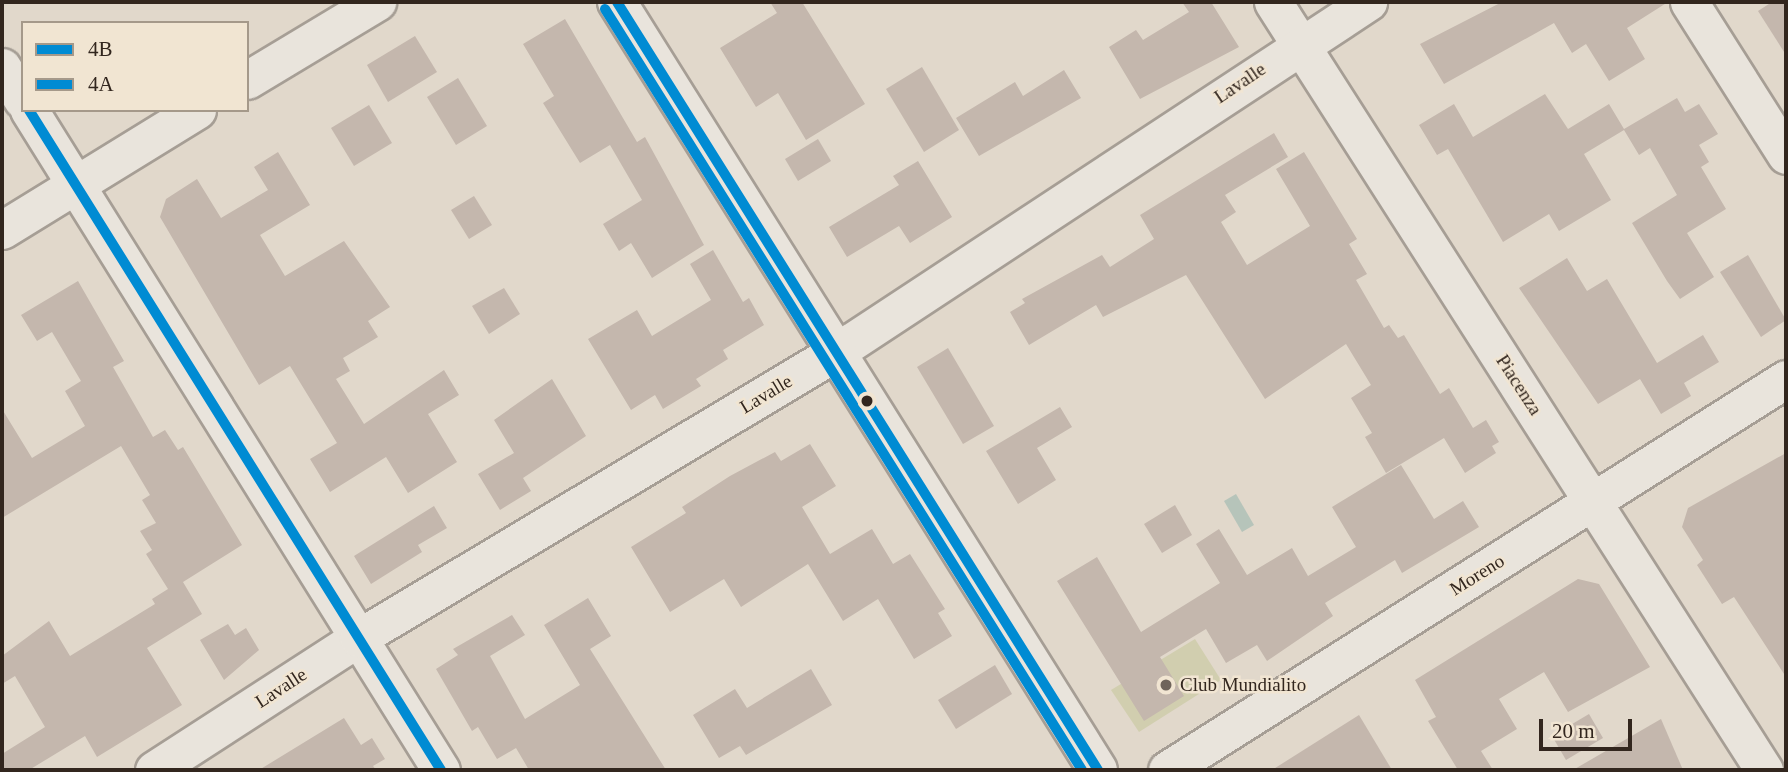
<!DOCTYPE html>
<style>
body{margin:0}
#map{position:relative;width:1788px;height:772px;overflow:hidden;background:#e1d8cb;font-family:Georgia,serif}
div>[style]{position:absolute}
.green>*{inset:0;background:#d1ceaf}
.water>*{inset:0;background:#b6c4ba}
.building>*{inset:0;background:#c4b7ad}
.roads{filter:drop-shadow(2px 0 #a69e95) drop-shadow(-2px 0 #a69e95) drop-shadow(0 2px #a69e95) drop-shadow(0 -2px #a69e95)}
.street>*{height:37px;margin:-18.5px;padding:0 18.5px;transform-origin:18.5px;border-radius:18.5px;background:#e9e4dc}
.secondary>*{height:38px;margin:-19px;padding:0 19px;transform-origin:19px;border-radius:19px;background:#e9e4dc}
.bus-1>*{height:10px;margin:-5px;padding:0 5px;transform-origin:5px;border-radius:5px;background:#008bd3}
.bus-2>*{height:10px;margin:-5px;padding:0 5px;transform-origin:5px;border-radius:5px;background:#008bd3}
.dots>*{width:19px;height:19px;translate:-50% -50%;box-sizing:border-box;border:4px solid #f1e5d2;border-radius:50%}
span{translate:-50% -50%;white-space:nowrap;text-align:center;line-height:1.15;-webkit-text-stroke:5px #f1e5d2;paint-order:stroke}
.street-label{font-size:19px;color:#32261e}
.poi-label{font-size:19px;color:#32261e}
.left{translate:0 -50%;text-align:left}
.frame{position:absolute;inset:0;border:4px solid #32261e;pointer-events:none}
.legend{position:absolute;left:21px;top:21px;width:228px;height:91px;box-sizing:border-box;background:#f1e5d2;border:2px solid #a5998a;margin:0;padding:9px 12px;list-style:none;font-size:21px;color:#32261e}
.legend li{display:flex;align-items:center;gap:14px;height:35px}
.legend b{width:35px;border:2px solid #a5998a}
.scale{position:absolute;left:1539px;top:719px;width:93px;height:32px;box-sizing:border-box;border:4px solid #32261e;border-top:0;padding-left:9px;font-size:21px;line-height:24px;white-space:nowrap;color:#32261e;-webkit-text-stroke:5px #f1e5d2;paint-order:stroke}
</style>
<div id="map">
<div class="green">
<i style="clip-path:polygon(1195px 639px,1221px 680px,1139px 732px,1111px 690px)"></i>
</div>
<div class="water">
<i style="clip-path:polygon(1236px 494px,1254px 525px,1242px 532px,1224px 501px)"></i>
</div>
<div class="building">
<i style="clip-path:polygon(770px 2px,802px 2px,865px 104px,806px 140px,778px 93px,756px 107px,720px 48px,777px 13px)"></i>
<i style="clip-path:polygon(1182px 2px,1211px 2px,1239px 47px,1140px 99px,1109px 47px,1136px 30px,1143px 40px,1189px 12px)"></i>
<i style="clip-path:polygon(1502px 2px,1668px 2px,1627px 28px,1645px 59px,1609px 81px,1586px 44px,1572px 53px,1554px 23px,1444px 84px,1420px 44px)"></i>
<i style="clip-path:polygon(1772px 2px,1786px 2px,1786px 55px,1758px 11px)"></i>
<i style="clip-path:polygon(565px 19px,637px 142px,645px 137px,704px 245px,652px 278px,631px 243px,619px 251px,603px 224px,642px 200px,610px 145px,580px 163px,543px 103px,554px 96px,523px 44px)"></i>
<i style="clip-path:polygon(415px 36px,437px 72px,388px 102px,367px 65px)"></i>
<i style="clip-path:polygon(922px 67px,959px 130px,924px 152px,886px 89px)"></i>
<i style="clip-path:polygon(1064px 70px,1081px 98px,979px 156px,956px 118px,1015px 82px,1023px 96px)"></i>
<i style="clip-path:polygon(458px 78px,487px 126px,456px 145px,427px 97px)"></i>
<i style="clip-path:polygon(1545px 94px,1568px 129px,1609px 104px,1624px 129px,1677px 98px,1685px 112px,1699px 104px,1718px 134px,1699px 145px,1709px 162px,1701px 167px,1726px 209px,1687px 233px,1714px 277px,1680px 299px,1667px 281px,1632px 223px,1677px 195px,1650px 148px,1639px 155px,1624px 130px,1584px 154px,1611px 200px,1559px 231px,1549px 214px,1503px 242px,1448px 149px,1437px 155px,1419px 125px,1454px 104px,1473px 137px)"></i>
<i style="clip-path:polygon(369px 105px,392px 143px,354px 166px,331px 128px)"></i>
<i style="clip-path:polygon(1274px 133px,1288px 157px,1225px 195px,1236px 212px,1221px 222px,1247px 265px,1310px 226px,1276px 169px,1304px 152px,1357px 239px,1349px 244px,1367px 274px,1356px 280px,1384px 328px,1389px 325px,1398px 338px,1404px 335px,1440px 394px,1449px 388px,1473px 428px,1486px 420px,1499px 442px,1492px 446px,1496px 453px,1465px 473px,1444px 438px,1386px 473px,1365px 437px,1372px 433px,1351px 398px,1371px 385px,1346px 344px,1265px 399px,1186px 275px,1103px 317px,1096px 305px,1029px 345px,1010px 312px,1025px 303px,1022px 299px,1102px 255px,1110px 267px,1154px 239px,1140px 215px)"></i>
<i style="clip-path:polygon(818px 139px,831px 161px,798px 181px,785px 159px)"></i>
<i style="clip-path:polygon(278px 152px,310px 205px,260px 235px,285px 276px,344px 241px,390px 307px,368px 321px,378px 337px,343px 358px,350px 371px,336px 379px,364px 424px,444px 370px,459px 395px,428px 414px,457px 462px,408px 493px,386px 457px,330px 492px,310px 459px,337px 443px,290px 366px,259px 385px,160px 217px,166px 199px,197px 179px,221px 218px,268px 190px,254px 167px)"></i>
<i style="clip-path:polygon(918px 161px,952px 217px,910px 243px,899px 226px,847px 257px,829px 227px,899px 185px,893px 176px)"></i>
<i style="clip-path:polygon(474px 196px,492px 225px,469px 239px,451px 210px)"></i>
<i style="clip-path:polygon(713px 250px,743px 302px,749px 298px,764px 325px,723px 350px,728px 359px,696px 379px,701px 386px,663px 409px,655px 395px,631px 410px,588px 339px,637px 310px,652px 336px,711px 300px,690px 264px)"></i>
<i style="clip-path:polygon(1748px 255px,1786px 320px,1761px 337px,1720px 272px)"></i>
<i style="clip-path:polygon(1567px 258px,1587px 291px,1607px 279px,1657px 363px,1703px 335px,1719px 362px,1684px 383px,1691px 396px,1661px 414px,1640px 379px,1598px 404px,1519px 288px)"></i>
<i style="clip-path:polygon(78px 281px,124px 361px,113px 367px,153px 437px,165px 430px,178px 450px,183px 447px,242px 545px,183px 582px,202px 614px,147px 648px,182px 705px,97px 757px,85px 736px,29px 770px,2px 770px,2px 754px,45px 727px,15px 676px,2px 684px,2px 656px,49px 621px,70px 656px,155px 604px,152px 599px,168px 589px,146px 554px,152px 550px,140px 531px,156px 523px,142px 500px,150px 495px,121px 446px,2px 518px,2px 409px,32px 458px,85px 426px,65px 391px,81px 381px,52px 332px,37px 341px,21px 315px)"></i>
<i style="clip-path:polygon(504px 288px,520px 314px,489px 334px,472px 306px)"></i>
<i style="clip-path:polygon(948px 348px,994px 426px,963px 444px,917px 367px)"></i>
<i style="clip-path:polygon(552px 379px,586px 436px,523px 478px,531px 491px,500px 510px,478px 474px,514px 453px,494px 420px)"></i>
<i style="clip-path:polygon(1060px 407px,1072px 427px,1037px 448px,1056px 480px,1018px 504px,986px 451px)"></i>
<i style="clip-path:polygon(810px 444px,836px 486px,802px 507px,830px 554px,872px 529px,893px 564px,910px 554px,945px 609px,938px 613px,952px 636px,914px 659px,878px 599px,843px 621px,808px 564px,741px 607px,724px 579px,670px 612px,631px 547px,686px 513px,682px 507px,730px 476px,775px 452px,781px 461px)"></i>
<i style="clip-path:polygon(1786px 453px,1786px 677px,1734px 597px,1722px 604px,1697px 565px,1703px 560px,1682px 527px,1688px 508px)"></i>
<i style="clip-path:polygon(1401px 465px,1434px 519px,1463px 501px,1479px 527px,1402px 573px,1395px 560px,1325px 603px,1333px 616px,1267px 661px,1257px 645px,1226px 663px,1206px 629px,1160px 657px,1184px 696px,1144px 721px,1057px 581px,1097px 557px,1141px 632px,1220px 583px,1196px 544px,1219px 529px,1247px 575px,1292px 548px,1308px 576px,1356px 547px,1332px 507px)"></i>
<i style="clip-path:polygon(1175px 505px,1192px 535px,1162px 553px,1144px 524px)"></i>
<i style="clip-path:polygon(434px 506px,447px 528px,418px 545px,422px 552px,371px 584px,354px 556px)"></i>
<i style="clip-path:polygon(1578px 579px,1599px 584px,1650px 667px,1568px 712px,1544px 672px,1499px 699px,1517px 729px,1481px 751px,1493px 770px,1458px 770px,1428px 721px,1436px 717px,1415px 680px)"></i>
<i style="clip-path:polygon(588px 598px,611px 636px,590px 649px,666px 770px,529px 770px,516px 748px,497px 759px,478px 727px,472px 731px,436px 669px,458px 655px,453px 649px,512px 615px,525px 635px,490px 656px,525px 719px,580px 685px,544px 625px)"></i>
<i style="clip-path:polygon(228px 624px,235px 635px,246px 628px,259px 650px,224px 680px,200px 640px)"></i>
<i style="clip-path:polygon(995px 665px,1012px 694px,956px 729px,938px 700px)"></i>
<i style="clip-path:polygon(811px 669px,832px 705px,746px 755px,740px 746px,719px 758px,693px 715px,735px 689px,747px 708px)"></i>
<i style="clip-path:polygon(1589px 714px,1603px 738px,1566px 760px,1552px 736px)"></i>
<i style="clip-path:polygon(1359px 715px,1392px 770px,1272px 770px)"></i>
<i style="clip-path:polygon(344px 718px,361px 745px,372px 738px,385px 759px,373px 766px,376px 770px,259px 770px)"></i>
<i style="clip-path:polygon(1661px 719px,1683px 770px,1573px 770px)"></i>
</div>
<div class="roads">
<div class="street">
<i style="left:1273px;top:2px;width:912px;rotate:57.41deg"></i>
<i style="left:1689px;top:2px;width:181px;rotate:57.6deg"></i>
<i style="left:2px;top:67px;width:39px;rotate:58deg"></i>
<i style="left:247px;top:80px;width:152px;rotate:-31deg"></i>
<i style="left:29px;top:110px;width:778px;rotate:58.03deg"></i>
<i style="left:2px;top:230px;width:229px;rotate:-31.6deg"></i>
<i style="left:154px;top:770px;width:243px;rotate:-32.9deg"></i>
<i style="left:358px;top:638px;width:557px;rotate:-30.89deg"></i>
<i style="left:836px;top:352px;width:637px;rotate:-33.34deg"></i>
<i style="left:1167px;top:770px;width:732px;rotate:-32.28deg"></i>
</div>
<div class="secondary">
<i style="left:617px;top:2px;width:906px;rotate:57.94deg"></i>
</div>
</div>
<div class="bus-1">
<i style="left:617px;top:2px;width:906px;rotate:57.94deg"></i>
<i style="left:29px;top:110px;width:778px;rotate:58.03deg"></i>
</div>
<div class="bus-2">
<i style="left:605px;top:9px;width:898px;rotate:57.92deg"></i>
</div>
<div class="dots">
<i style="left:867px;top:401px;background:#32261e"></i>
<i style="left:1166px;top:685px;background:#6f645b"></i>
</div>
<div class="street-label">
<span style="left:1240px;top:83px;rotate:-34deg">Lavalle</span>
<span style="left:1519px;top:385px;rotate:57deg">Piacenza</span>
<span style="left:766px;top:394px;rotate:-31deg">Lavalle</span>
<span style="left:1477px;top:575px;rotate:-32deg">Moreno</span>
<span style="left:281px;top:688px;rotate:-33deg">Lavalle</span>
</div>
<div class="poi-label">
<span class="left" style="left:1180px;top:685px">Club Mundialito</span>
</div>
<div class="frame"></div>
<ul class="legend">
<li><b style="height:9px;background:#008bd3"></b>4B</li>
<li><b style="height:9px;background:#008bd3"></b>4A</li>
</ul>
<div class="scale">20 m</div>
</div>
